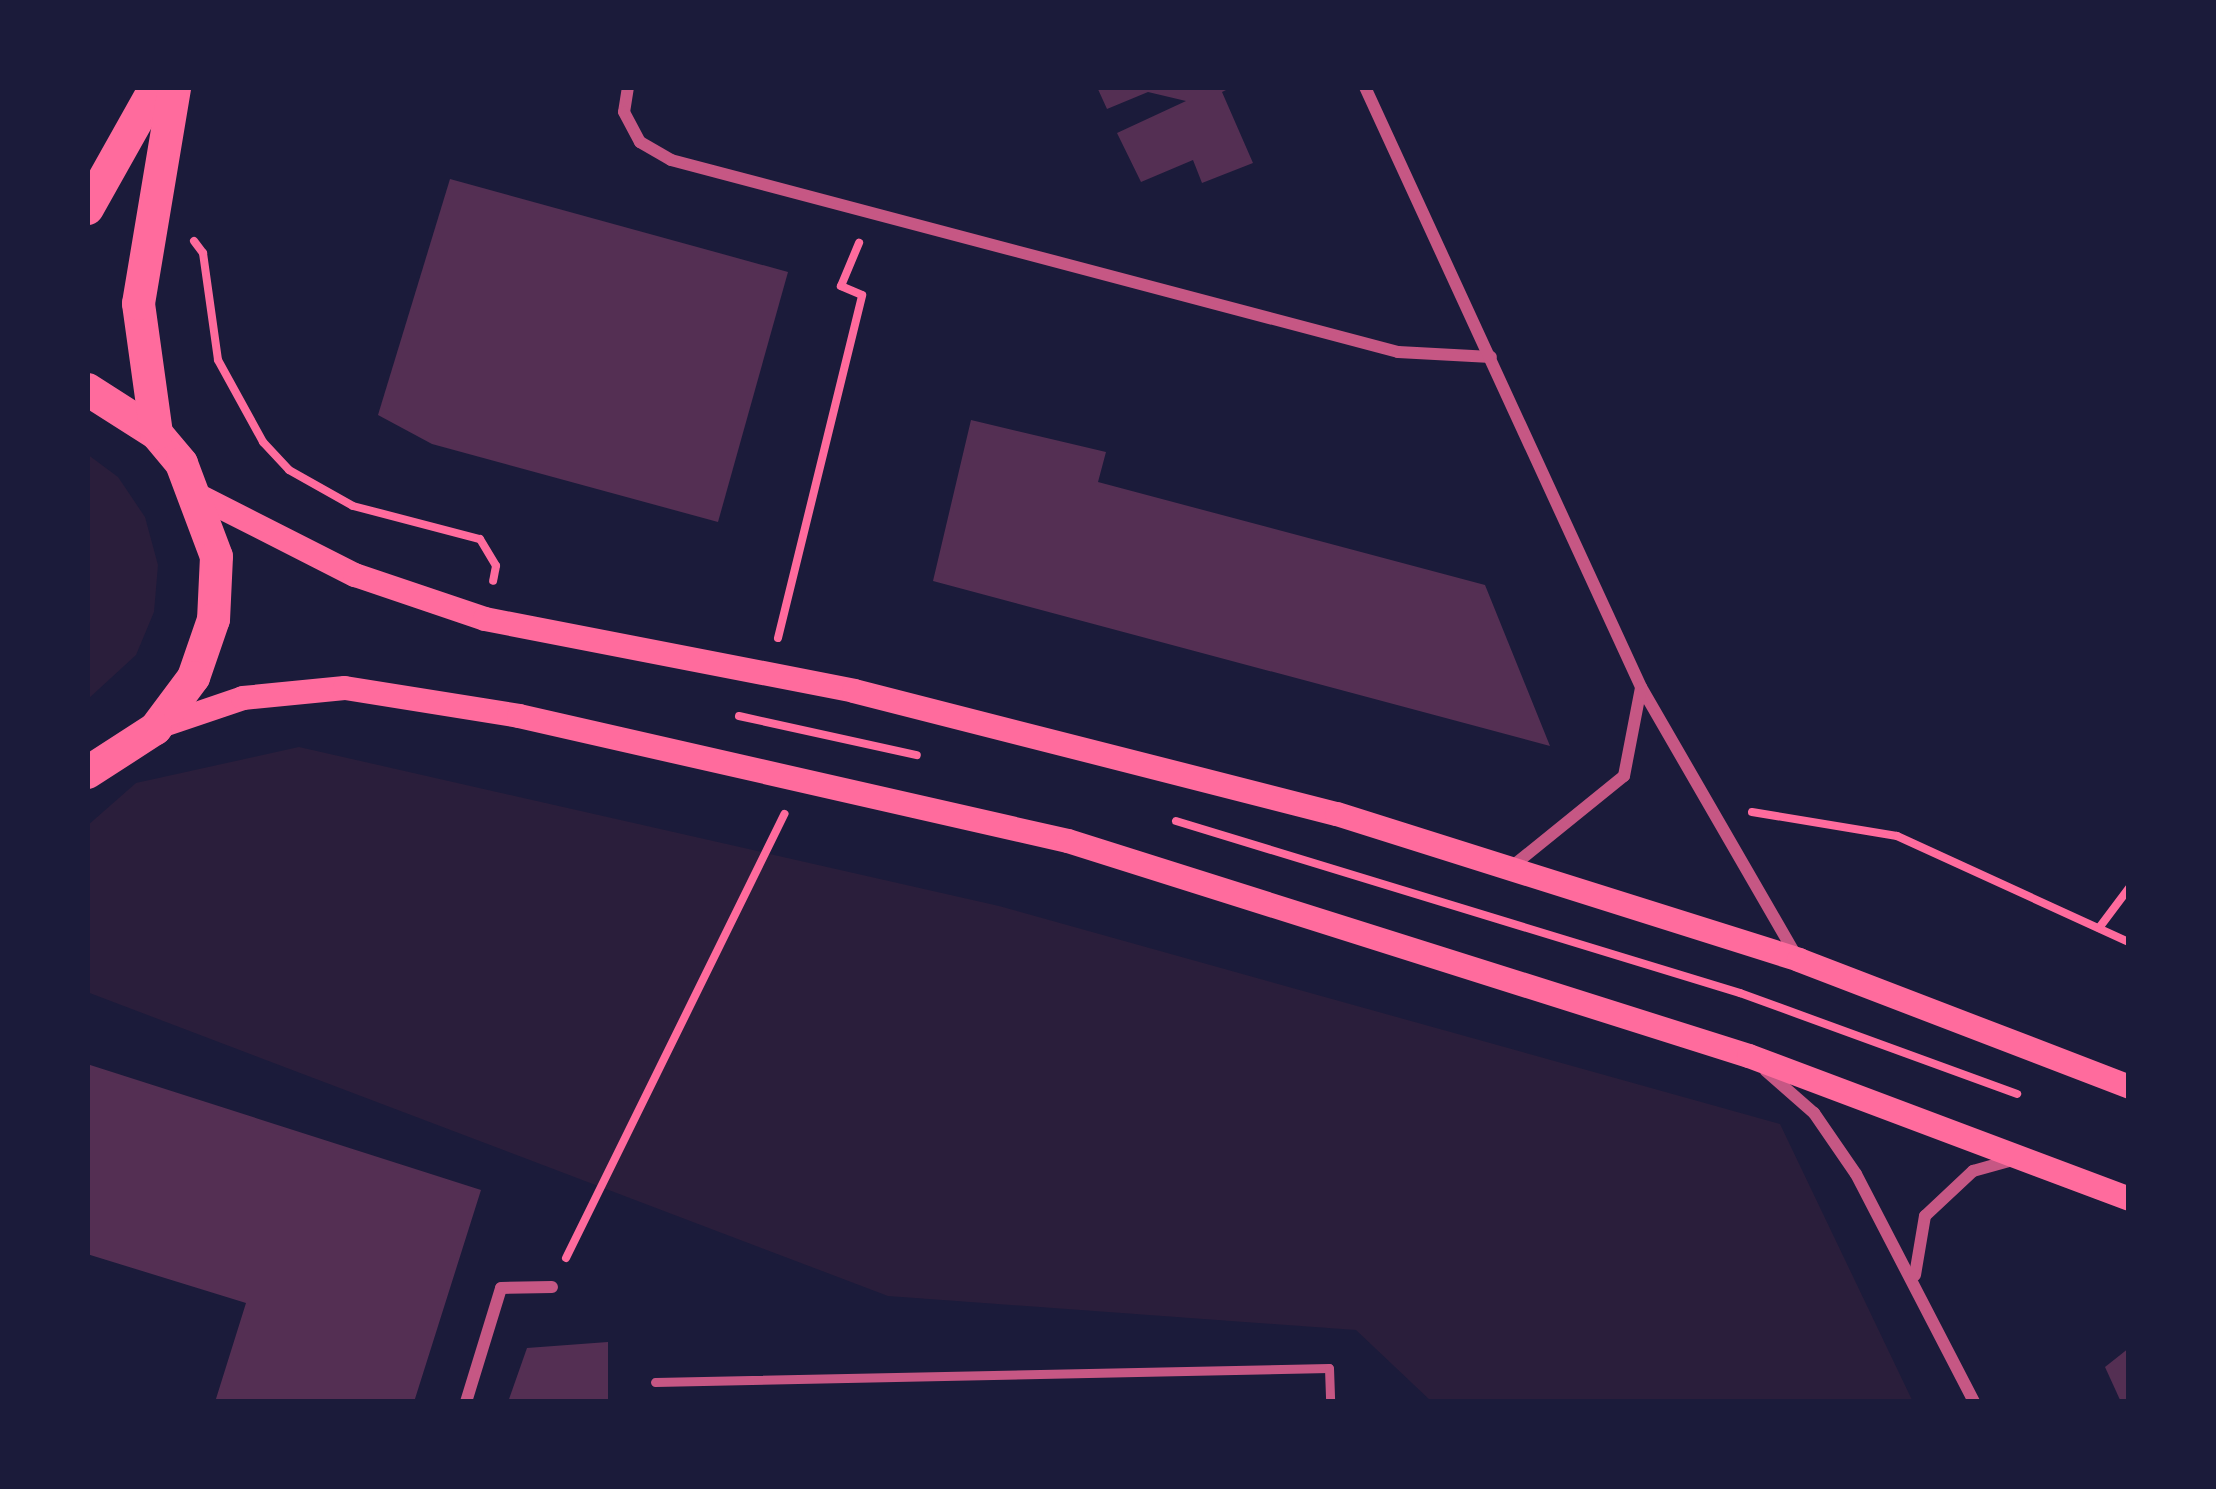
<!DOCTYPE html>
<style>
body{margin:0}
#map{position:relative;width:2216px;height:1489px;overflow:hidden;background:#1b1b3a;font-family:Ubuntu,sans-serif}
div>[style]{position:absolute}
.green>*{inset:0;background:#2a1e3b}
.building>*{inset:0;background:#542f53}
.path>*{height:8px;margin:-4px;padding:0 4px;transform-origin:4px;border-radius:4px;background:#ff6b9d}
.service>*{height:9px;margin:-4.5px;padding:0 4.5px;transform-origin:4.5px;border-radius:4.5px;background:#c65784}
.minor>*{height:12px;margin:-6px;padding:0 6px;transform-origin:6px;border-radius:6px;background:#c65784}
.secondary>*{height:24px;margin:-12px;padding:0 12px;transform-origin:12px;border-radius:12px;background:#ff6b9d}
.trunk>*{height:33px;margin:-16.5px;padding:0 16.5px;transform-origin:16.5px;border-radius:16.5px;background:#ff6b9d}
span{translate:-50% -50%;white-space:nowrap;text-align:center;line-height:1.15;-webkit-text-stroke:9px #1b1b3a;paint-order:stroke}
.frame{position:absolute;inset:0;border:90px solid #1b1b3a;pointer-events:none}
</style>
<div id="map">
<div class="green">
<i style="clip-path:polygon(87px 454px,118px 477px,145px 517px,158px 565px,154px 612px,136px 655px,87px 700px)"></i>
<i style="clip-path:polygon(299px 747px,999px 906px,1780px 1124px,1913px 1402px,1432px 1402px,1356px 1330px,888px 1296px,87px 992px,87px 826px,136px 783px)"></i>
</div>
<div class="building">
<i style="clip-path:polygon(1097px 87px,1232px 87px,1222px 92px,1253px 163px,1202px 183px,1193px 160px,1141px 182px,1117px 133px,1186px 101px,1148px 92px,1107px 109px)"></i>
<i style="clip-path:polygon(450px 179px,788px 272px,718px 522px,432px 444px,378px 415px)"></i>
<i style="clip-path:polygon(971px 420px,1106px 452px,1098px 482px,1485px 585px,1550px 746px,933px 581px)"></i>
<i style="clip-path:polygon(87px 1064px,481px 1190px,414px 1402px,215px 1402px,246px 1303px,87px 1254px)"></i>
<i style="clip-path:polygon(608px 1342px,608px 1402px,508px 1402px,527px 1348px)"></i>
<i style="clip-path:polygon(2129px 1348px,2129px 1402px,2121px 1402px,2105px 1367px)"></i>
</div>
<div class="path">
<i style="left:194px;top:241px;width:15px;rotate:53deg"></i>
<i style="left:203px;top:253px;width:108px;rotate:82deg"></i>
<i style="left:218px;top:360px;width:94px;rotate:61.2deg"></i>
<i style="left:263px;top:442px;width:38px;rotate:47deg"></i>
<i style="left:289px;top:470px;width:73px;rotate:29.4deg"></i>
<i style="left:353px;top:506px;width:131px;rotate:14.6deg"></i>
<i style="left:480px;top:539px;width:31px;rotate:59deg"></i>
<i style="left:496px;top:566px;width:15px;rotate:101deg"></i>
<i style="left:778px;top:638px;width:353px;rotate:-76.2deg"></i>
<i style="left:862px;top:295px;width:23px;rotate:-157deg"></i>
<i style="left:841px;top:286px;width:47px;rotate:-67.3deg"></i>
<i style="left:739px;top:716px;width:182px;rotate:12.4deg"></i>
<i style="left:1752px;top:812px;width:147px;rotate:9.4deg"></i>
<i style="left:1897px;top:836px;width:255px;rotate:24.6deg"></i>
<i style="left:1176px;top:821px;width:590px;rotate:16.96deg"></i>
<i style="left:1740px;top:993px;width:295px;rotate:20deg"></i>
<i style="left:2099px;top:928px;width:50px;rotate:-53.1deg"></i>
<i style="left:566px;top:1258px;width:495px;rotate:-63.8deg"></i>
</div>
<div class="service">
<i style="left:655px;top:1382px;width:674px;rotate:-1.19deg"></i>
<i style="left:1329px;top:1368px;width:34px;rotate:88deg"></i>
</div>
<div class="minor">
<i style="left:628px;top:87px;width:25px;rotate:99deg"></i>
<i style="left:624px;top:112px;width:34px;rotate:62deg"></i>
<i style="left:640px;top:142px;width:36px;rotate:30deg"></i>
<i style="left:671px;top:160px;width:752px;rotate:14.79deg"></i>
<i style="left:1398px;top:352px;width:93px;rotate:3.1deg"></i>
<i style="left:1365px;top:87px;width:660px;rotate:65.3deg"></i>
<i style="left:1641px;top:687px;width:310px;rotate:60deg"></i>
<i style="left:1509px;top:869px;width:148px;rotate:-39deg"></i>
<i style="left:1624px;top:776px;width:90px;rotate:-79.1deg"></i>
<i style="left:1766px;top:1071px;width:64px;rotate:41.2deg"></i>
<i style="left:1814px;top:1113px;width:74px;rotate:55.5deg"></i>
<i style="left:1856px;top:1174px;width:257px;rotate:62.6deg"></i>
<i style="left:1915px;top:1275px;width:60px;rotate:-80.4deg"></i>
<i style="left:1925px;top:1216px;width:66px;rotate:-43.2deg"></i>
<i style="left:1973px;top:1171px;width:45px;rotate:-15.6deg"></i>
<i style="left:466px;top:1402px;width:119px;rotate:-72.9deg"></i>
<i style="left:501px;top:1288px;width:51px;rotate:-1.1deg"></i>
</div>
<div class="secondary">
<i style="left:199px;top:496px;width:175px;rotate:26.9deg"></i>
<i style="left:355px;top:575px;width:137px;rotate:18.7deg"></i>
<i style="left:485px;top:619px;width:376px;rotate:11deg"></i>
<i style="left:854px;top:691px;width:498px;rotate:14.3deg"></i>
<i style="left:1337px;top:814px;width:485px;rotate:17.5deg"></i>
<i style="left:1799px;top:960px;width:354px;rotate:21deg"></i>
<i style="left:155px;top:728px;width:93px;rotate:-18.8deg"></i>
<i style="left:243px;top:698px;width:102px;rotate:-5.6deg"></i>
<i style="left:345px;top:688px;width:176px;rotate:9.1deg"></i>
<i style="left:519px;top:716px;width:563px;rotate:12.83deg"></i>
<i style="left:1068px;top:841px;width:714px;rotate:17.52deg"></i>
<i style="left:1749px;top:1056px;width:406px;rotate:20.6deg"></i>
</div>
<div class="trunk">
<i style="left:87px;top:208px;width:139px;rotate:-60.7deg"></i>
<i style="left:87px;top:389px;width:82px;rotate:32.5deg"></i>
<i style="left:156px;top:433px;width:39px;rotate:50deg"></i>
<i style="left:181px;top:463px;width:99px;rotate:69.4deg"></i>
<i style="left:216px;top:556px;width:63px;rotate:92.7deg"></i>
<i style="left:213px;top:619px;width:61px;rotate:109deg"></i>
<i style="left:193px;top:677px;width:64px;rotate:126.7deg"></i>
<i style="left:155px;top:728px;width:81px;rotate:147.1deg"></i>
<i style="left:156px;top:433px;width:131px;rotate:-97.9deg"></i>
<i style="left:138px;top:303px;width:219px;rotate:-80.5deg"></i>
</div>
<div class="frame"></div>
</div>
